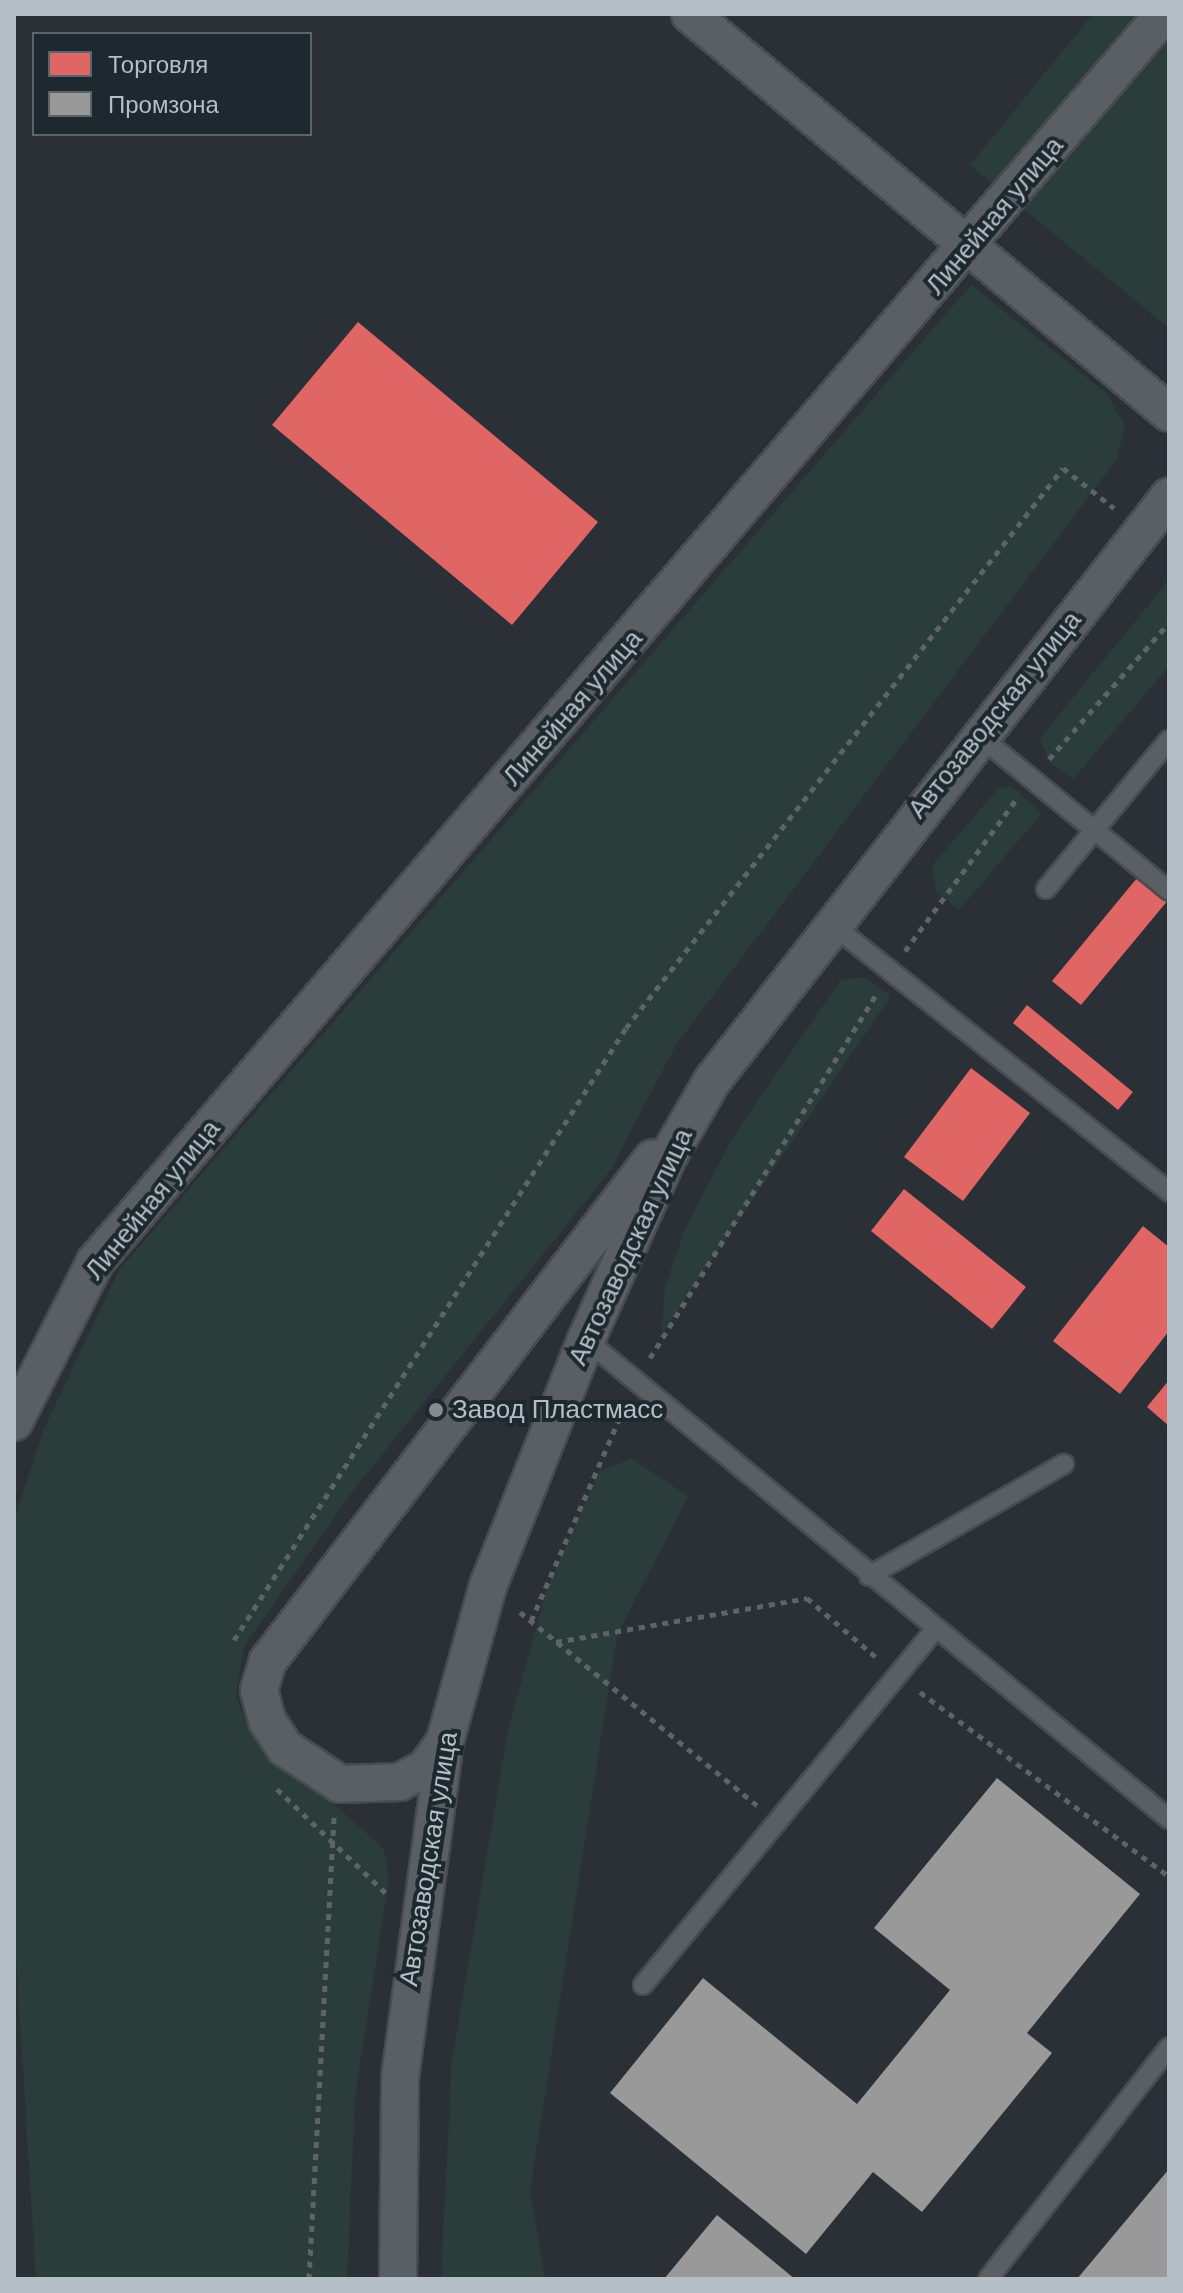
<!DOCTYPE html>
<meta charset="utf-8">
<style>
body{margin:0}
#map{position:relative;width:1183px;height:2293px;overflow:hidden;background:#2a3035;font-family:"DM Sans",sans-serif}
div>[style]{position:absolute}
.green>*{inset:0;background:#2b3d3b}
.shops>*{inset:0;background:#e06666}
.industry>*{inset:0;background:#999}
.path>*{height:5px;margin-top:-2.5px;transform-origin:0;background:repeating-linear-gradient(90deg,#5d6367 0 6px,transparent 0 12px)}
.roads{filter:drop-shadow(2px 0 #484c50) drop-shadow(-2px 0 #484c50) drop-shadow(0 2px #484c50) drop-shadow(0 -2px #484c50)}
.lane>*{height:18px;margin:-9px;padding:0 9px;transform-origin:9px;border-radius:9px;background:#595f63}
.street>*{height:36px;margin:-18px;padding:0 18px;transform-origin:18px;border-radius:18px;background:#595f63}
.dots>*{width:22px;height:22px;translate:-50% -50%;box-sizing:border-box;border:4px solid #1d282f;border-radius:50%}
span{translate:-50% -50%;white-space:nowrap;text-align:center;line-height:1.15;-webkit-text-stroke:8px #1d282f;paint-order:stroke}
.street-label{font-size:26px;color:#b4bec6}
.poi-label{font-size:26px;color:#b4bec6}
.left{translate:0 -50%;text-align:left}
.frame{position:absolute;inset:0;border:16px solid #b4bec6;pointer-events:none}
.legend{position:absolute;left:32px;top:32px;width:280px;height:104px;box-sizing:border-box;background:#1d282f;border:2px solid #59646b;margin:0;padding:10px 14px;list-style:none;font-size:24px;color:#b4bec6}
.legend li{display:flex;align-items:center;gap:16px;height:40px}
.legend b{width:40px;border:2px solid #59646b}
</style>
<div id="map">
<div class="green">
<i style="clip-path:polygon(1093px 14px,1169px 14px,1169px 328px,970px 165px)"></i>
<i style="clip-path:polygon(971px 285px,1106px 393px,1125px 426px,1117px 459px,676px 1045px,611px 1169px,352px 1492px,244px 1646px,236px 1696px,248px 1727px,384px 1849px,389px 1878px,355px 2096px,347px 2279px,36px 2279px,14px 1923px,14px 1520px,44px 1429px,119px 1270px)"></i>
<i style="clip-path:polygon(1169px 580px,1169px 666px,1073px 779px,1050px 763px,1040px 738px)"></i>
<i style="clip-path:polygon(1011px 786px,1042px 813px,959px 910px,936px 891px,932px 866px,998px 789px)"></i>
<i style="clip-path:polygon(863px 977px,891px 996px,662px 1333px,665px 1287px,684px 1231px,733px 1137px,840px 981px)"></i>
<i style="clip-path:polygon(632px 1459px,688px 1496px,617px 1635px,530px 2190px,545px 2279px,441px 2279px,452px 2062px,507px 1735px,546px 1591px,599px 1471px)"></i>
</div>
<div class="shops">
<i style="clip-path:polygon(358px 322px,598px 522px,512px 625px,272px 425px)"></i>
<i style="clip-path:polygon(1142px 872px,1169px 899px,1081px 1005px,1052px 981px)"></i>
<i style="clip-path:polygon(1027px 1005px,1133px 1092px,1118px 1110px,1013px 1023px)"></i>
<i style="clip-path:polygon(971px 1068px,1030px 1113px,963px 1201px,904px 1157px)"></i>
<i style="clip-path:polygon(904px 1189px,1026px 1287px,992px 1329px,871px 1231px)"></i>
<i style="clip-path:polygon(1143px 1226px,1169px 1247px,1169px 1331px,1120px 1394px,1053px 1341px)"></i>
<i style="clip-path:polygon(1169px 1380px,1169px 1426px,1147px 1407px)"></i>
</div>
<div class="industry">
<i style="clip-path:polygon(997px 1778px,1140px 1894px,1027px 2033px,1052px 2053px,922px 2212px,873px 2172px,806px 2254px,610px 2093px,703px 1978px,857px 2104px,950px 1990px,874px 1928px)"></i>
<i style="clip-path:polygon(1169px 2169px,1169px 2279px,1077px 2279px)"></i>
<i style="clip-path:polygon(717px 2215px,795px 2279px,664px 2279px)"></i>
</div>
<div class="path">
<i style="left:1049px;top:759px;width:181px;rotate:-48.6deg"></i>
<i style="left:905px;top:951px;width:186px;rotate:-53.7deg"></i>
<i style="left:650px;top:1358px;width:430px;rotate:-58.1deg"></i>
<i style="left:520px;top:1612px;width:306px;rotate:39.2deg"></i>
<i style="left:531px;top:1621px;width:235px;rotate:-66.4deg"></i>
<i style="left:234px;top:1640px;width:727px;rotate:-57.36deg"></i>
<i style="left:626px;top:1028px;width:710px;rotate:-52.03deg"></i>
<i style="left:1063px;top:468px;width:65px;rotate:38.1deg"></i>
<i style="left:556px;top:1642px;width:255px;rotate:-9.9deg"></i>
<i style="left:807px;top:1598px;width:92px;rotate:40.6deg"></i>
<i style="left:920px;top:1692px;width:310px;rotate:36.5deg"></i>
<i style="left:277px;top:1789px;width:155px;rotate:43.7deg"></i>
<i style="left:309px;top:2279px;width:463px;rotate:-86.9deg"></i>
</div>
<div class="roads">
<div class="lane">
<i style="left:978px;top:735px;width:247px;rotate:39.2deg"></i>
<i style="left:1046px;top:889px;width:193px;rotate:-50.5deg"></i>
<i style="left:830px;top:923px;width:433px;rotate:38.4deg"></i>
<i style="left:586px;top:1340px;width:755px;rotate:39.41deg"></i>
<i style="left:869px;top:1576px;width:225px;rotate:-29.9deg"></i>
<i style="left:643px;top:1985px;width:457px;rotate:-50.6deg"></i>
<i style="left:988px;top:2279px;width:294px;rotate:-52deg"></i>
</div>
<div class="street">
<i style="left:690px;top:14px;width:623px;rotate:39.79deg"></i>
<i style="left:14px;top:1422px;width:179px;rotate:-63.1deg"></i>
<i style="left:95px;top:1262px;width:1643px;rotate:-49.42deg"></i>
<i style="left:445px;top:1741px;width:33px;rotate:125deg"></i>
<i style="left:426px;top:1768px;width:30px;rotate:152deg"></i>
<i style="left:400px;top:1782px;width:60px;rotate:178.1deg"></i>
<i style="left:340px;top:1784px;width:66px;rotate:-146.8deg"></i>
<i style="left:285px;top:1748px;width:33px;rotate:-123deg"></i>
<i style="left:267px;top:1720px;width:31px;rotate:-105deg"></i>
<i style="left:259px;top:1690px;width:30px;rotate:-73deg"></i>
<i style="left:268px;top:1661px;width:633px;rotate:-52.57deg"></i>
<i style="left:398px;top:2279px;width:201px;rotate:-89.4deg"></i>
<i style="left:400px;top:2078px;width:340px;rotate:-82.4deg"></i>
<i style="left:445px;top:1741px;width:161px;rotate:-74.5deg"></i>
<i style="left:488px;top:1586px;width:265px;rotate:-68.3deg"></i>
<i style="left:586px;top:1340px;width:201px;rotate:-65.9deg"></i>
<i style="left:668px;top:1157px;width:88px;rotate:-59.9deg"></i>
<i style="left:712px;top:1081px;width:742px;rotate:-51.96deg"></i>
</div>
</div>
<div class="dots">
<i style="left:436px;top:1410px;background:#848c93"></i>
</div>
<div class="street-label">
<span style="left:995px;top:216px;rotate:-50deg">Линейная улица</span>
<span style="left:573px;top:708px;rotate:-49deg">Линейная улица</span>
<span style="left:995px;top:715px;rotate:-51deg">Автозаводская улица</span>
<span style="left:153px;top:1200px;rotate:-51deg">Линейная улица</span>
<span style="left:631px;top:1247px;rotate:-65deg">Автозаводская улица</span>
<span style="left:429px;top:1859px;rotate:-81deg">Автозаводская улица</span>
</div>
<div class="poi-label">
<span class="left" style="left:452px;top:1410px">Завод Пластмасс</span>
</div>
<div class="frame"></div>
<ul class="legend">
<li><b style="height:22px;background:#e06666"></b>Торговля</li>
<li><b style="height:22px;background:#999"></b>Промзона</li>
</ul>
</div>
